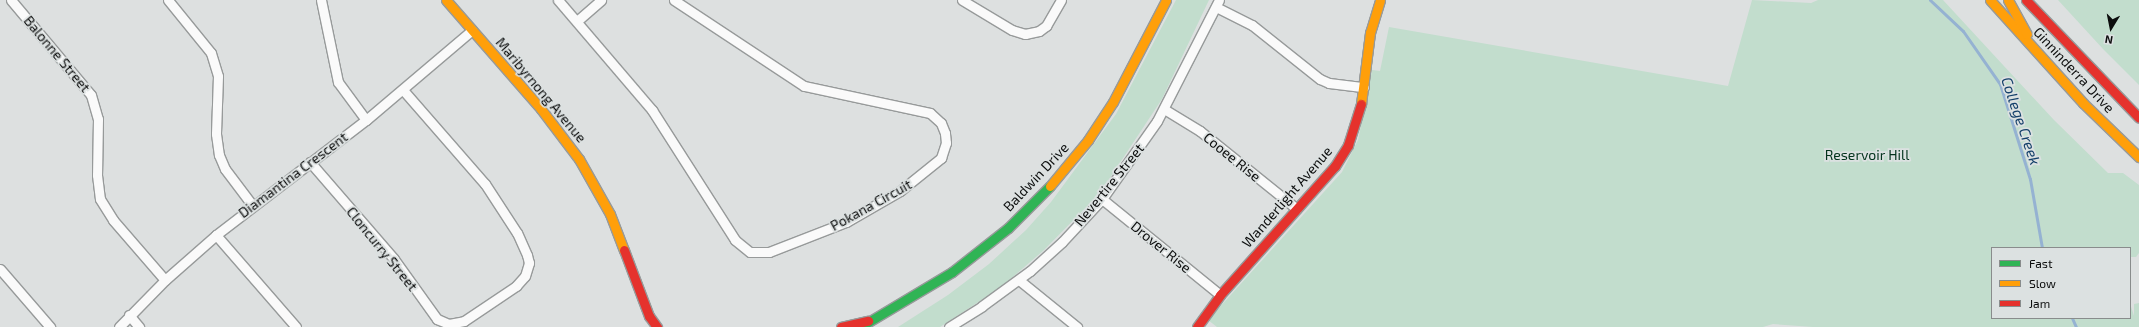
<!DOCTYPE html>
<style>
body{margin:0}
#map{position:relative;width:2139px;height:327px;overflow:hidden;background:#dde0e0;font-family:"Exo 2",sans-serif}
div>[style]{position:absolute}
.green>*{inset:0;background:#c2ddcd}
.stream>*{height:3px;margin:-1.5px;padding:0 1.5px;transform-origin:1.5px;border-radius:1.5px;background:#95b2d2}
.roads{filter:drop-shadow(1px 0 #979a9a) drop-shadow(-1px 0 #979a9a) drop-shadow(0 1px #979a9a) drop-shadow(0 -1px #979a9a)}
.street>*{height:9px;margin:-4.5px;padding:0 4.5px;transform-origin:4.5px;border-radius:4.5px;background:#fafafa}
.fast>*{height:9px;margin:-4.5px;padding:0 4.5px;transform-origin:4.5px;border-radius:4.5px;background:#30b455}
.slow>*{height:9px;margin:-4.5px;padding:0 4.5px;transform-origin:4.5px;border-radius:4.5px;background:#ff9f0a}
.jam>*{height:9px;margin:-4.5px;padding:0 4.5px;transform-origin:4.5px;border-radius:4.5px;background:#e5322d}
span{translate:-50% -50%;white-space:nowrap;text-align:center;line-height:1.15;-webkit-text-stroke:3.5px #dce1e1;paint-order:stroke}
.street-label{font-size:14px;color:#0c0d0d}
.park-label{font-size:14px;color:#02331c}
.water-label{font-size:15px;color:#14406a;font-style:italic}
.legend{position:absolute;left:1991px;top:247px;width:140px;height:72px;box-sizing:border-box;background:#dce1e1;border:1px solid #898c8c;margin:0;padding:5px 7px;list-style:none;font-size:12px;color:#0c0d0d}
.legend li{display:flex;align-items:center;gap:8px;height:20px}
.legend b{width:20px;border:1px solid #898c8c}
.north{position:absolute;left:2091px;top:8px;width:40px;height:40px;-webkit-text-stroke:3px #dce1e1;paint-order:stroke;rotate:190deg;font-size:11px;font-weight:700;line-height:16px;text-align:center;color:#0c0d0d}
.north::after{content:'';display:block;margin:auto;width:14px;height:18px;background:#0c0d0d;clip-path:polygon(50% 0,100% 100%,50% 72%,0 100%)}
</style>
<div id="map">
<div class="green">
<i style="clip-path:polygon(1176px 0,1209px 0,1162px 99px,1100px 193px,1044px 250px,1000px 288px,940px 327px,898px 327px,948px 295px,989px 264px,1026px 230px,1051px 202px,1116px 114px)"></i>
<i style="clip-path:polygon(1752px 0,1811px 3px,1818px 0,1943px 0,2054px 120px,2108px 173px,2123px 173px,2139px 185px,2139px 253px,2136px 257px,2130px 257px,2130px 248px,1992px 248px,1992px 318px,2130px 318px,2130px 303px,2134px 316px,2134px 304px,2139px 303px,2139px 327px,1813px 327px,1773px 324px,1763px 327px,1217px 327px,1208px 320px,1342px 172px,1358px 140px,1372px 70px,1380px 71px,1389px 27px,1728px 86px)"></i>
<i style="clip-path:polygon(2058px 0,2139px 0,2139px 85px,2103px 49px)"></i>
</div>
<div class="stream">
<i style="left:1930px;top:0;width:45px;rotate:43.2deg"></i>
<i style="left:1963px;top:31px;width:65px;rotate:55.1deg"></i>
<i style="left:2000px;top:84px;width:100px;rotate:72.5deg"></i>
<i style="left:2030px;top:179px;width:70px;rotate:80.1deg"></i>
<i style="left:2072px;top:318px;width:10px;rotate:66deg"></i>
</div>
<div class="roads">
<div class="street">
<i style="left:11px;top:0;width:124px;rotate:49.9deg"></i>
<i style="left:91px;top:95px;width:25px;rotate:74deg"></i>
<i style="left:98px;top:119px;width:56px;rotate:91deg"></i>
<i style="left:97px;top:175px;width:24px;rotate:83deg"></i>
<i style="left:100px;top:199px;width:25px;rotate:58deg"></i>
<i style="left:113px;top:220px;width:79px;rotate:49.1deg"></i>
<i style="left:168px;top:0;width:68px;rotate:50.9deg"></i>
<i style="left:211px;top:53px;width:24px;rotate:73deg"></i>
<i style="left:218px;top:76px;width:58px;rotate:92deg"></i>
<i style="left:216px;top:134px;width:21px;rotate:82deg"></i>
<i style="left:219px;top:155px;width:15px;rotate:67deg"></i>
<i style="left:225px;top:169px;width:46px;rotate:52.9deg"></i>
<i style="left:321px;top:0;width:84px;rotate:78.3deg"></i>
<i style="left:338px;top:82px;width:47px;rotate:53.6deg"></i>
<i style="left:558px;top:0;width:145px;rotate:49.5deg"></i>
<i style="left:652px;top:110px;width:154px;rotate:57.4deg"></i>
<i style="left:735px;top:240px;width:19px;rotate:39deg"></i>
<i style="left:750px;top:252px;width:19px"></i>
<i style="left:769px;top:252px;width:83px;rotate:-21.3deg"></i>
<i style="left:846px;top:222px;width:62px;rotate:-29.9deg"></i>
<i style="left:900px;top:191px;width:53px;rotate:-38.8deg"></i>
<i style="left:941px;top:158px;width:16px;rotate:-72deg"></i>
<i style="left:946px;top:143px;width:10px;rotate:-96deg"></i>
<i style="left:945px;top:133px;width:11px;rotate:-112deg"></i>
<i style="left:941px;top:123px;width:15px;rotate:-138deg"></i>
<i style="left:930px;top:113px;width:129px;rotate:-167.9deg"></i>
<i style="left:804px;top:86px;width:156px;rotate:-146.5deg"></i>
<i style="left:962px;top:0;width:58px;rotate:31deg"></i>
<i style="left:1012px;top:30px;width:14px;rotate:17deg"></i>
<i style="left:1025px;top:34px;width:14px;rotate:-12deg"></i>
<i style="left:1039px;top:31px;width:9px;rotate:-36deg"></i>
<i style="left:1046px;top:26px;width:30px;rotate:-60deg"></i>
<i style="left:1216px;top:7px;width:40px;rotate:26.6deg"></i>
<i style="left:1252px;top:25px;width:87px;rotate:38.5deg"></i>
<i style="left:1320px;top:79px;width:10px;rotate:24deg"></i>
<i style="left:1329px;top:83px;width:35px;rotate:7deg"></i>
<i style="left:577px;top:21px;width:32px;rotate:-41deg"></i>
<i style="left:1164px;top:109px;width:42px;rotate:31.4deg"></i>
<i style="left:1200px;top:131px;width:124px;rotate:38.8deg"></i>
<i style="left:310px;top:162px;width:128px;rotate:49.1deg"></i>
<i style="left:394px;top:259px;width:74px;rotate:54.4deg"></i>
<i style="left:437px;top:319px;width:13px;rotate:23deg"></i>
<i style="left:449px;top:324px;width:15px;rotate:-11deg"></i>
<i style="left:464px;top:321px;width:63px;rotate:-33.9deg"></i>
<i style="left:516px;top:286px;width:13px;rotate:-48deg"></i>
<i style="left:525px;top:276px;width:14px;rotate:-73deg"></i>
<i style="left:529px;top:263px;width:8px;rotate:-104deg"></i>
<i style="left:527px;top:255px;width:24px;rotate:-114deg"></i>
<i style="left:517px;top:233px;width:59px;rotate:-123.1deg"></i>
<i style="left:485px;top:184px;width:125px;rotate:-131.1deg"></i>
<i style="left:1102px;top:199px;width:152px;rotate:39.1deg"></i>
<i style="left:216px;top:235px;width:122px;rotate:49deg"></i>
<i style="left:0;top:269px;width:77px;rotate:49.2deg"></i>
<i style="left:1019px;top:280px;width:75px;rotate:39deg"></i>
<i style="left:129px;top:315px;width:16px;rotate:50deg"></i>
<i style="left:119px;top:327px;width:66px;rotate:-45.6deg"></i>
<i style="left:165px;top:280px;width:68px;rotate:-41.4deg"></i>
<i style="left:216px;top:235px;width:189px;rotate:-37.5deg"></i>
<i style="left:366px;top:120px;width:139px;rotate:-40.3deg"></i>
<i style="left:949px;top:327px;width:39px;rotate:-32deg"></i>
<i style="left:982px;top:306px;width:59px;rotate:-36.1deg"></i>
<i style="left:1030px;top:271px;width:43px;rotate:-42.2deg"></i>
<i style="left:1062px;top:242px;width:59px;rotate:-47.1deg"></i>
<i style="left:1102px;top:199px;width:95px;rotate:-54.8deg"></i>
<i style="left:1157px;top:121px;width:136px;rotate:-62.9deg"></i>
</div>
<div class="fast">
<i style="left:860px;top:327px;width:107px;rotate:-30.9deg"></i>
<i style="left:952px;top:272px;width:71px;rotate:-38.2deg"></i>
<i style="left:1008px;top:228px;width:59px;rotate:-45deg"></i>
</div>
<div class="slow">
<i style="left:446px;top:0;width:145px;rotate:48.9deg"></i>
<i style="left:541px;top:109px;width:63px;rotate:52.8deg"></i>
<i style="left:579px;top:159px;width:63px;rotate:60.6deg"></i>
<i style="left:610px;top:214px;width:39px;rotate:69deg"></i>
<i style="left:1990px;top:0;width:139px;rotate:47.9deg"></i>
<i style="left:2083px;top:103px;width:78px;rotate:44deg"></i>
<i style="left:2008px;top:0;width:39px;rotate:61deg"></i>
<i style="left:1361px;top:104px;width:72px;rotate:-82.8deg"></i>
<i style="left:1370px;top:33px;width:34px;rotate:-73deg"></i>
<i style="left:1050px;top:186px;width:60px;rotate:-50.4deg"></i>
<i style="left:1088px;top:140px;width:45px;rotate:-56.7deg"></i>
<i style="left:1113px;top:102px;width:115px;rotate:-62.5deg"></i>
</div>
<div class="jam">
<i style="left:2026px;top:0;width:163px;rotate:46.2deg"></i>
<i style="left:624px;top:250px;width:71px;rotate:69.3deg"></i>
<i style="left:649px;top:316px;width:14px;rotate:54deg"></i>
<i style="left:841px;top:327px;width:28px;rotate:-13deg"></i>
<i style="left:1197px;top:327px;width:39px;rotate:-54deg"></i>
<i style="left:1220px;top:295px;width:173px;rotate:-48.3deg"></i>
<i style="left:1335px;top:166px;width:25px;rotate:-58deg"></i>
<i style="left:1348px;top:145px;width:43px;rotate:-72.4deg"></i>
</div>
</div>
<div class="street-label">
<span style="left:57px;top:54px;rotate:50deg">Balonne Street</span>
<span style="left:2074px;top:70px;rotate:47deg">Ginninderra Drive</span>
<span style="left:541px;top:90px;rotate:50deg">Maribyrnong Avenue</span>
<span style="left:1232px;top:157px;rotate:39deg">Cooee Rise</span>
<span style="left:293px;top:175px;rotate:-37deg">Diamantina Crescent</span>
<span style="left:1036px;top:177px;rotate:-47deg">Baldwin Drive</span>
<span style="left:1109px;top:185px;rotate:-51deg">Nevertire Street</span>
<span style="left:1287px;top:197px;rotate:-49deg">Wanderlight Avenue</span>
<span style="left:871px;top:205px;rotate:-29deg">Pokana Circuit</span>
<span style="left:1161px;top:247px;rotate:39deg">Drover Rise</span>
<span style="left:382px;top:249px;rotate:51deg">Cloncurry Street</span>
</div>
<div class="park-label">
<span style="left:1867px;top:155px">Reservoir Hill</span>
</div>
<div class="water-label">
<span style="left:2021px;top:121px;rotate:71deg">College Creek</span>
</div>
<ul class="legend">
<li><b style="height:5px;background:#30b455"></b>Fast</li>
<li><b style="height:5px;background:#ff9f0a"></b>Slow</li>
<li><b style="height:5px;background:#e5322d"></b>Jam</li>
</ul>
<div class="north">N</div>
</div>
